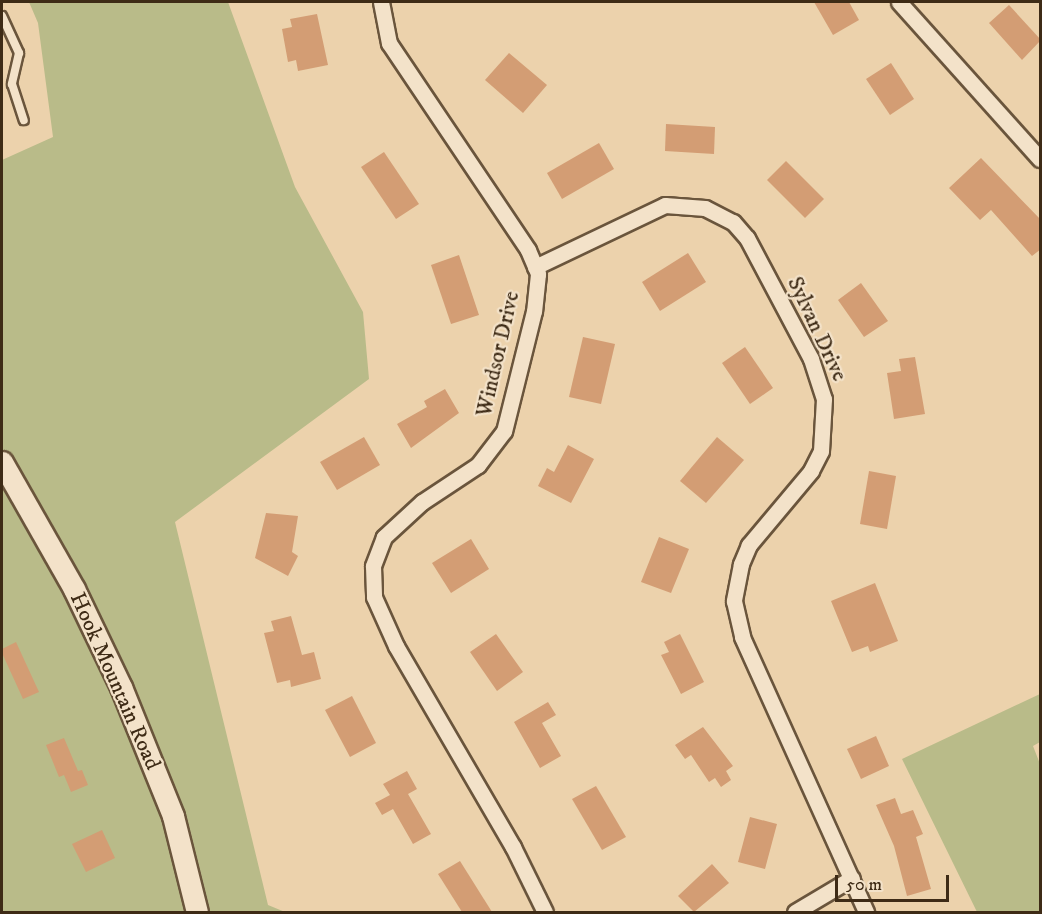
<!DOCTYPE html>
<style>
body{margin:0}
#map{position:relative;width:1042px;height:914px;overflow:hidden;background:#ecd2ac;font-family:"IM FELL DW Pica",serif}
div>[style]{position:absolute}
.green>*{inset:0;background:#b9bb89}
.building>*{inset:0;background:#d39d74}
.roads{filter:drop-shadow(2px 0 #6a553c) drop-shadow(-2px 0 #6a553c) drop-shadow(0 2px #6a553c) drop-shadow(0 -2px #6a553c)}
.lane>*{height:8px;margin:-4px;padding:0 4px;transform-origin:4px;border-radius:4px;background:#f3e2c9}
.street>*{height:15px;margin:-7.5px;padding:0 7.5px;transform-origin:7.5px;border-radius:7.5px;background:#f3e2c9}
.secondary>*{height:21px;margin:-10.5px;padding:0 10.5px;transform-origin:10.5px;border-radius:10.5px;background:#f3e2c9}
span{translate:-50% -50%;white-space:nowrap;text-align:center;line-height:1.15;-webkit-text-stroke:4.5px #f3e2c9;paint-order:stroke}
.street-label{font-size:22px;color:#3e2b16}
.frame{position:absolute;inset:0;border:3px solid #3e2b16;pointer-events:none}
.scale{position:absolute;left:835px;top:875px;width:114px;height:27px;box-sizing:border-box;border:3px solid #3e2b16;border-top:0;padding-left:8px;font-size:18px;line-height:21px;white-space:nowrap;color:#3e2b16;-webkit-text-stroke:4px #f3e2c9;paint-order:stroke}
</style>
<div id="map">
<div class="green">
<i style="clip-path:polygon(29px 2px,228px 2px,295px 187px,363px 312px,369px 379px,175px 522px,268px 905px,285px 912px,2px 912px,2px 160px,53px 137px,38px 23px)"></i>
<i style="clip-path:polygon(1040px 694px,1040px 742px,1033px 746px,1040px 764px,1040px 912px,977px 912px,902px 759px)"></i>
</div>
<div class="building">
<i style="clip-path:polygon(814px 2px,849px 2px,859px 20px,833px 35px)"></i>
<i style="clip-path:polygon(1009px 5px,1041px 40px,1022px 60px,989px 23px)"></i>
<i style="clip-path:polygon(317px 14px,328px 65px,298px 71px,296px 60px,288px 62px,282px 29px,292px 27px,290px 19px)"></i>
<i style="clip-path:polygon(509px 53px,547px 85px,523px 113px,485px 80px)"></i>
<i style="clip-path:polygon(891px 63px,914px 99px,890px 115px,866px 79px)"></i>
<i style="clip-path:polygon(666px 124px,715px 127px,714px 154px,665px 151px)"></i>
<i style="clip-path:polygon(599px 143px,614px 169px,562px 199px,547px 173px)"></i>
<i style="clip-path:polygon(384px 152px,419px 204px,396px 219px,361px 167px)"></i>
<i style="clip-path:polygon(981px 158px,1041px 220px,1041px 249px,1032px 256px,991px 210px,980px 220px,949px 188px)"></i>
<i style="clip-path:polygon(786px 161px,824px 199px,805px 218px,767px 180px)"></i>
<i style="clip-path:polygon(688px 253px,706px 282px,660px 311px,642px 282px)"></i>
<i style="clip-path:polygon(459px 255px,479px 315px,451px 324px,431px 265px)"></i>
<i style="clip-path:polygon(861px 283px,888px 321px,864px 337px,838px 300px)"></i>
<i style="clip-path:polygon(583px 337px,615px 344px,601px 404px,569px 397px)"></i>
<i style="clip-path:polygon(745px 347px,773px 388px,750px 404px,722px 363px)"></i>
<i style="clip-path:polygon(915px 357px,925px 414px,894px 419px,887px 373px,901px 371px,899px 359px)"></i>
<i style="clip-path:polygon(445px 389px,459px 413px,411px 448px,397px 424px,427px 407px,424px 401px)"></i>
<i style="clip-path:polygon(364px 437px,380px 465px,337px 490px,320px 462px)"></i>
<i style="clip-path:polygon(717px 437px,744px 460px,706px 503px,680px 481px)"></i>
<i style="clip-path:polygon(568px 445px,594px 459px,571px 503px,538px 486px,547px 468px,554px 472px)"></i>
<i style="clip-path:polygon(869px 471px,896px 476px,887px 529px,860px 524px)"></i>
<i style="clip-path:polygon(266px 513px,298px 516px,292px 552px,298px 556px,288px 576px,255px 558px)"></i>
<i style="clip-path:polygon(659px 537px,689px 549px,671px 593px,641px 582px)"></i>
<i style="clip-path:polygon(471px 539px,489px 569px,451px 593px,432px 563px)"></i>
<i style="clip-path:polygon(875px 583px,898px 641px,870px 652px,868px 646px,852px 652px,831px 601px)"></i>
<i style="clip-path:polygon(291px 616px,302px 655px,314px 652px,321px 679px,291px 687px,290px 680px,277px 683px,264px 633px,274px 631px,271px 621px)"></i>
<i style="clip-path:polygon(496px 634px,523px 672px,497px 691px,470px 652px)"></i>
<i style="clip-path:polygon(680px 634px,704px 682px,681px 694px,661px 655px,669px 652px,664px 642px)"></i>
<i style="clip-path:polygon(16px 642px,39px 692px,23px 699px,2px 653px,2px 649px)"></i>
<i style="clip-path:polygon(352px 696px,376px 743px,350px 757px,325px 710px)"></i>
<i style="clip-path:polygon(548px 702px,556px 715px,542px 723px,561px 756px,540px 768px,514px 722px)"></i>
<i style="clip-path:polygon(703px 727px,733px 766px,726px 771px,731px 780px,721px 787px,715px 778px,709px 782px,691px 755px,685px 759px,675px 745px)"></i>
<i style="clip-path:polygon(876px 736px,889px 766px,861px 779px,847px 749px)"></i>
<i style="clip-path:polygon(64px 738px,78px 771px,82px 770px,88px 785px,71px 792px,64px 775px,59px 777px,46px 745px)"></i>
<i style="clip-path:polygon(407px 771px,417px 789px,408px 794px,431px 834px,413px 844px,393px 809px,382px 815px,375px 803px,390px 795px,383px 784px)"></i>
<i style="clip-path:polygon(596px 786px,626px 837px,602px 850px,572px 799px)"></i>
<i style="clip-path:polygon(895px 798px,901px 814px,913px 810px,923px 834px,916px 837px,931px 889px,907px 896px,894px 846px,876px 805px)"></i>
<i style="clip-path:polygon(750px 817px,777px 824px,765px 869px,738px 862px)"></i>
<i style="clip-path:polygon(102px 830px,115px 858px,86px 872px,72px 844px)"></i>
<i style="clip-path:polygon(460px 861px,492px 912px,462px 912px,438px 874px)"></i>
<i style="clip-path:polygon(712px 864px,729px 883px,694px 912px,678px 896px)"></i>
</div>
<div class="roads">
<div class="lane">
<i style="left:2px;top:16px;width:41px;rotate:65.3deg"></i>
<i style="left:19px;top:53px;width:32px;rotate:103deg"></i>
<i style="left:12px;top:84px;width:38px;rotate:72deg"></i>
</div>
<div class="street">
<i style="left:381px;top:2px;width:42px;rotate:79deg"></i>
<i style="left:389px;top:43px;width:249px;rotate:56.1deg"></i>
<i style="left:528px;top:250px;width:26px;rotate:67deg"></i>
<i style="left:538px;top:274px;width:37px;rotate:96deg"></i>
<i style="left:534px;top:311px;width:124px;rotate:104deg"></i>
<i style="left:504px;top:431px;width:43px;rotate:127.4deg"></i>
<i style="left:478px;top:465px;width:67px;rotate:146.5deg"></i>
<i style="left:422px;top:502px;width:52px;rotate:137.4deg"></i>
<i style="left:384px;top:537px;width:31px;rotate:111deg"></i>
<i style="left:373px;top:566px;width:31px;rotate:88deg"></i>
<i style="left:374px;top:597px;width:54px;rotate:65.8deg"></i>
<i style="left:396px;top:646px;width:233px;rotate:59.8deg"></i>
<i style="left:513px;top:847px;width:72px;rotate:63.8deg"></i>
<i style="left:899px;top:2px;width:211px;rotate:48.1deg"></i>
<i style="left:535px;top:267px;width:144px;rotate:-25.5deg"></i>
<i style="left:665px;top:205px;width:40px;rotate:4.3deg"></i>
<i style="left:705px;top:208px;width:31px;rotate:27deg"></i>
<i style="left:733px;top:222px;width:21px;rotate:49deg"></i>
<i style="left:747px;top:238px;width:137px;rotate:62.1deg"></i>
<i style="left:811px;top:359px;width:42px;rotate:72deg"></i>
<i style="left:824px;top:399px;width:52px;rotate:93.3deg"></i>
<i style="left:821px;top:451px;width:22px;rotate:117deg"></i>
<i style="left:811px;top:471px;width:97px;rotate:130deg"></i>
<i style="left:749px;top:545px;width:21px;rotate:113deg"></i>
<i style="left:741px;top:564px;width:38px;rotate:101deg"></i>
<i style="left:734px;top:601px;width:37px;rotate:77deg"></i>
<i style="left:742px;top:637px;width:302px;rotate:65.7deg"></i>
<i style="left:795px;top:912px;width:66px;rotate:-30.8deg"></i>
</div>
<div class="secondary">
<i style="left:2px;top:462px;width:146px;rotate:60.4deg"></i>
<i style="left:74px;top:589px;width:109px;rotate:64.4deg"></i>
<i style="left:121px;top:687px;width:139px;rotate:68deg"></i>
<i style="left:173px;top:816px;width:99px;rotate:76deg"></i>
</div>
</div>
<div class="street-label">
<span style="left:817px;top:329px;rotate:65deg">Sylvan Drive</span>
<span style="left:498px;top:354px;rotate:-77deg">Windsor Drive</span>
<span style="left:115px;top:681px;rotate:66deg">Hook Mountain Road</span>
</div>
<div class="frame"></div>
<div class="scale">50 m</div>
</div>
